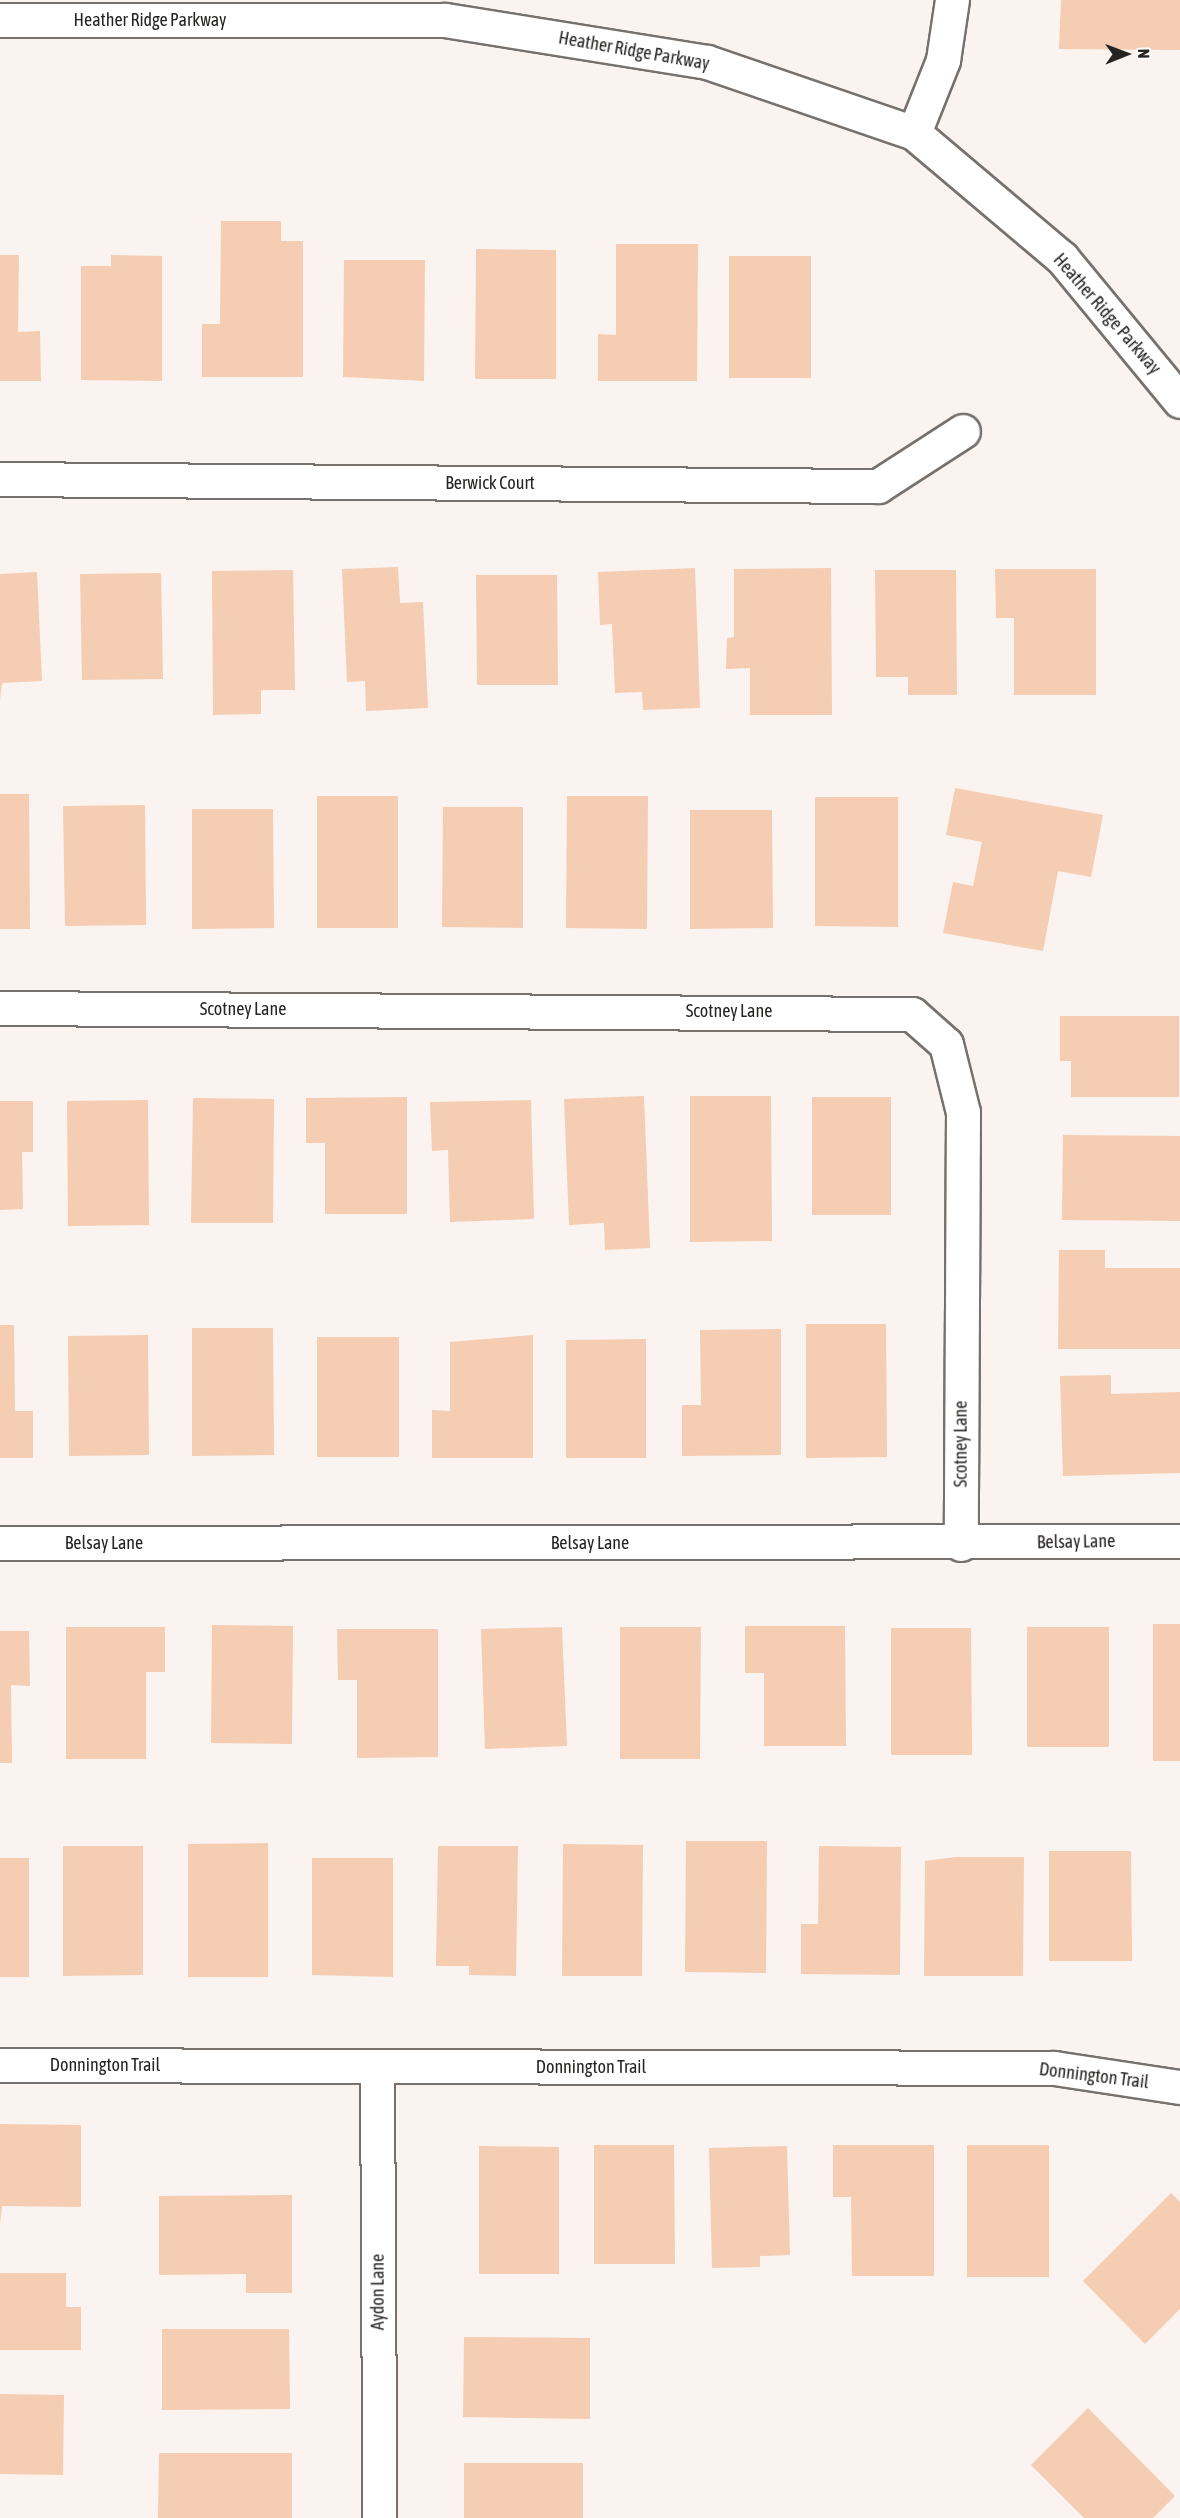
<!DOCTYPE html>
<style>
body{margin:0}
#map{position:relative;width:1180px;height:2518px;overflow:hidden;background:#faf3ef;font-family:"Asap Condensed",sans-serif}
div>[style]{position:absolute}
.building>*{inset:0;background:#f4cdb3}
.roads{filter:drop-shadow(2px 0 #77716d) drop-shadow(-2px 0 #77716d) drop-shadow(0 2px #77716d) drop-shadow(0 -2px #77716d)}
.minor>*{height:33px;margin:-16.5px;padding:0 16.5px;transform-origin:16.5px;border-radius:16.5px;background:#fff}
.tertiary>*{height:33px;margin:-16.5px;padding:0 16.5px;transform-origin:16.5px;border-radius:16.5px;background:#fff}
span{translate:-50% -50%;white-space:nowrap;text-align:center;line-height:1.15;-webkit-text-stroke:6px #fff;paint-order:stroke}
.street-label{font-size:18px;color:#262423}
.north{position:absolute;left:1096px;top:24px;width:60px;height:60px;-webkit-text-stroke:4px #fff;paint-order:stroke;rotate:89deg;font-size:16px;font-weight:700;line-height:24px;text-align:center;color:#262423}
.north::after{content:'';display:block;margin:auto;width:21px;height:27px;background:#262423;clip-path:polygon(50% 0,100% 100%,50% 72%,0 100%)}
</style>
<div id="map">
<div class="building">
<i style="clip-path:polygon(1061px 0,1180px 0,1180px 50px,1059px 49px)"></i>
<i style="clip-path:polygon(221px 221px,281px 221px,281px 241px,303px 241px,303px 377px,202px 377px,202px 324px,220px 324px)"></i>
<i style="clip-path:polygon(616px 244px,698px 244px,697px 381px,598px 381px,598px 334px,616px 335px)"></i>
<i style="clip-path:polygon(476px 249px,556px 250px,556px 379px,475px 379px)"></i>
<i style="clip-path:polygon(0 255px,19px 255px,18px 332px,40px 331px,41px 381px,0 381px)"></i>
<i style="clip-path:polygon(111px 255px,162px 256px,162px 381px,81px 380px,81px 266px,111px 266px)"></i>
<i style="clip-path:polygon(729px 256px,811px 256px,811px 378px,729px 378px)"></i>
<i style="clip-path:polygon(344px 260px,425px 260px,424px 381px,343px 377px)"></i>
<i style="clip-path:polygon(398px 567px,400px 603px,423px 602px,428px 708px,366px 711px,365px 681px,347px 682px,342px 569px)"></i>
<i style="clip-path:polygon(695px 568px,700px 708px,643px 710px,642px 692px,615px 693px,612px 624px,600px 625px,598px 572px)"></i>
<i style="clip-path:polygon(831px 568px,832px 715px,750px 715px,750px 668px,726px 669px,727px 638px,734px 637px,734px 569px)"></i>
<i style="clip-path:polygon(995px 569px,1096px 569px,1096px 695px,1014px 695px,1014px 618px,996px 618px)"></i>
<i style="clip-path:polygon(293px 570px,295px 690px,261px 690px,261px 714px,213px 715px,212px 571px)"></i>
<i style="clip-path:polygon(875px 570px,956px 570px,957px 695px,908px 695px,908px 677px,876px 677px)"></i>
<i style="clip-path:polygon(37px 572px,42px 681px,2px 683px,0 700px,0 574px)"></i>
<i style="clip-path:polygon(161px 573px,163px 679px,82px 680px,80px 574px)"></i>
<i style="clip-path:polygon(476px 575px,557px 575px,558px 685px,477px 685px)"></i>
<i style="clip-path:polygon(955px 788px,1103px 815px,1091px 877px,1058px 871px,1043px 951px,943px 933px,953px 882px,973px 886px,982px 842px,946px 835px)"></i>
<i style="clip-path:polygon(0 794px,29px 794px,30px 929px,0 929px)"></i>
<i style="clip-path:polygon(317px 796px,398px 796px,398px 928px,317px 928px)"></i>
<i style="clip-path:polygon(567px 796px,648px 796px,647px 929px,566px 928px)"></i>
<i style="clip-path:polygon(815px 797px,898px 797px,898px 927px,815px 926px)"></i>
<i style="clip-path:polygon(145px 805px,146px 925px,65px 926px,63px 806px)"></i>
<i style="clip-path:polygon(443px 807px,523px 807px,523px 928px,442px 927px)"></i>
<i style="clip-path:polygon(192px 809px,273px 809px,274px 928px,192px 929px)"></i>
<i style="clip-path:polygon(690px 810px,772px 810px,773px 928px,690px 929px)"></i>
<i style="clip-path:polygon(1060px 1016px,1179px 1016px,1179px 1097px,1071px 1097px,1071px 1061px,1060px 1061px)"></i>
<i style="clip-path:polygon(644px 1096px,650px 1248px,605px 1250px,604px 1223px,569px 1225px,564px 1099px)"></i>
<i style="clip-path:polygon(690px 1096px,771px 1096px,772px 1241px,690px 1242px)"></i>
<i style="clip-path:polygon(407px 1097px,407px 1214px,325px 1214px,325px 1143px,306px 1143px,306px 1098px)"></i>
<i style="clip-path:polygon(812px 1097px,891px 1097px,891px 1215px,812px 1215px)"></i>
<i style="clip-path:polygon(193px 1098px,274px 1099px,273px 1223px,191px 1223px)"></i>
<i style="clip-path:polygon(148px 1100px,149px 1225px,68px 1226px,67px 1101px)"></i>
<i style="clip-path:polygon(531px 1100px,534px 1219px,450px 1222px,448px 1150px,432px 1151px,430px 1102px)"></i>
<i style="clip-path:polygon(0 1101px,33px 1101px,33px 1152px,22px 1152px,23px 1209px,0 1210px)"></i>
<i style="clip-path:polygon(1063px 1135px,1180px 1136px,1180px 1221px,1062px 1220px)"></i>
<i style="clip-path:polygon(1059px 1250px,1105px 1250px,1105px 1268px,1180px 1268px,1180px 1349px,1058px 1349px)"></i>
<i style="clip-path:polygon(806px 1324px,886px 1324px,887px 1457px,806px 1458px)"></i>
<i style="clip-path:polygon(0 1325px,14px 1325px,15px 1411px,33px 1411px,33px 1458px,0 1458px)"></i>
<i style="clip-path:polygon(192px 1328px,273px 1328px,274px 1455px,192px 1456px)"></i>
<i style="clip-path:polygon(781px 1329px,781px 1455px,682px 1456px,682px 1405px,701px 1405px,700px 1330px)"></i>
<i style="clip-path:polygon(148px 1335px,149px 1455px,69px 1456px,68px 1336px)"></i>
<i style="clip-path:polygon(533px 1335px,533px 1458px,432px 1458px,432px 1410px,450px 1411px,450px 1342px)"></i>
<i style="clip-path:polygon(317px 1337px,399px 1337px,399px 1457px,317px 1457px)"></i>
<i style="clip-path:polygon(646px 1339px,646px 1458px,566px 1458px,566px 1340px)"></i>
<i style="clip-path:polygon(1111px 1375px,1111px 1394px,1180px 1392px,1180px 1473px,1063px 1476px,1060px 1376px)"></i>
<i style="clip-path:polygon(1153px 1624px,1180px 1624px,1180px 1761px,1153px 1761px)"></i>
<i style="clip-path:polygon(212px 1625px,293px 1626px,292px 1744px,211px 1743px)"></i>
<i style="clip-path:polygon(745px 1626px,845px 1626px,846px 1746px,764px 1746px,764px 1673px,745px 1673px)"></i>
<i style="clip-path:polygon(66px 1627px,165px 1627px,165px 1672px,146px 1672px,146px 1759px,66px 1759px)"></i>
<i style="clip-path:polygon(562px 1627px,567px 1746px,485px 1749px,481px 1629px)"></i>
<i style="clip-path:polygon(620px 1627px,701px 1627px,700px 1759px,620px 1759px)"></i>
<i style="clip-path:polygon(1027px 1627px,1109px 1627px,1109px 1747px,1027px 1747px)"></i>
<i style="clip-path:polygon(891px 1628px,971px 1628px,972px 1755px,891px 1755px)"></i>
<i style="clip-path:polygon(337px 1629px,438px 1629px,438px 1757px,357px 1758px,357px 1680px,338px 1680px)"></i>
<i style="clip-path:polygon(0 1631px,29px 1631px,30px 1686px,11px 1685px,12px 1763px,0 1763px)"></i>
<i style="clip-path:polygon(686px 1841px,767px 1841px,766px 1973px,685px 1972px)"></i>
<i style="clip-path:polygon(268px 1843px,268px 1977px,188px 1977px,188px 1844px)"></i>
<i style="clip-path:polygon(563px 1844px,643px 1845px,642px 1976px,562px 1976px)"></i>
<i style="clip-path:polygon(63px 1846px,143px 1846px,143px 1975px,63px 1976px)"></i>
<i style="clip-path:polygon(438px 1846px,518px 1846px,516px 1976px,469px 1975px,469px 1966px,436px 1966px)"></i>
<i style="clip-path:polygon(819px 1846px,901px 1847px,900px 1975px,801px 1974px,801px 1924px,818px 1924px)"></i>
<i style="clip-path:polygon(1049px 1851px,1131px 1851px,1132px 1961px,1049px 1961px)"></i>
<i style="clip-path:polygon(955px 1857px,1024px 1857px,1023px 1976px,924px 1976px,925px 1861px)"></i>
<i style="clip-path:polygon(0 1858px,29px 1858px,29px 1977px,0 1977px)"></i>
<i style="clip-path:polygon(312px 1858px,393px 1858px,393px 1977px,312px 1975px)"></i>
<i style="clip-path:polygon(0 2124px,81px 2125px,81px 2207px,2px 2206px,0 2225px)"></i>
<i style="clip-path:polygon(594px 2145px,674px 2145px,675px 2264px,594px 2264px)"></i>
<i style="clip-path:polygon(833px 2145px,934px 2145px,934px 2276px,852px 2276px,851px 2197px,833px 2197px)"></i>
<i style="clip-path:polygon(967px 2145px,1049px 2145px,1049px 2277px,967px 2277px)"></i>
<i style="clip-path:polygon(479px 2146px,559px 2147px,559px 2274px,479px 2274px)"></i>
<i style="clip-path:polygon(787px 2146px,790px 2255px,760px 2256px,760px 2267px,712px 2268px,709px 2148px)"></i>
<i style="clip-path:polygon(1171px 2193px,1180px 2202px,1180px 2309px,1145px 2344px,1083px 2281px)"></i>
<i style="clip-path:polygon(292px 2195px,292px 2293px,246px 2293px,246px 2274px,159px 2275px,159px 2196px)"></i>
<i style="clip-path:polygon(0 2273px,66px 2273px,66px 2307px,81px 2307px,81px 2350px,0 2350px)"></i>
<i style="clip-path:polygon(162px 2329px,289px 2329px,290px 2409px,162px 2410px)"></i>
<i style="clip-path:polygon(464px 2337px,590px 2338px,590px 2419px,463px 2417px)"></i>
<i style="clip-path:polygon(0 2394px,64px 2395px,63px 2475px,0 2474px)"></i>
<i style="clip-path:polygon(1088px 2408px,1175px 2496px,1153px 2518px,1084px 2518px,1031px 2465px)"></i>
<i style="clip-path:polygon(159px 2453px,292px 2453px,292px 2518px,158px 2518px)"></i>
<i style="clip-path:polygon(464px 2463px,583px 2463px,583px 2518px,464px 2518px)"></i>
</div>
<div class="roads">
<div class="minor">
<i style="left:914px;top:133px;width:79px;rotate:-68.3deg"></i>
<i style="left:943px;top:60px;width:61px;rotate:-81.5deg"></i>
<i style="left:0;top:479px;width:878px;rotate:0.46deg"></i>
<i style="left:878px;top:486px;width:101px;rotate:-32.9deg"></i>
<i style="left:0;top:1008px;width:912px;rotate:0.38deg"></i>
<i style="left:912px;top:1014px;width:45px;rotate:41.4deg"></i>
<i style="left:946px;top:1044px;width:70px;rotate:76deg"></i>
<i style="left:963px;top:1112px;width:432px;rotate:90.3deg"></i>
<i style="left:0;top:1543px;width:1180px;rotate:-0.1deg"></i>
<i style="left:0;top:2065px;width:1054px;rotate:0.16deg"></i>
<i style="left:1054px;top:2068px;width:127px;rotate:8.6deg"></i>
<i style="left:377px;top:2066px;width:452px;rotate:89.7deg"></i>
</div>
<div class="tertiary">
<i style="left:0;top:20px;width:445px"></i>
<i style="left:445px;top:20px;width:265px;rotate:9.1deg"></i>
<i style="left:707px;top:62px;width:219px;rotate:18.9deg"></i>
<i style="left:914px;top:133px;width:194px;rotate:40.2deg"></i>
<i style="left:1062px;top:258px;width:185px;rotate:50.5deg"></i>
</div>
</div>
<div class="street-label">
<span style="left:150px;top:20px">Heather Ridge Parkway</span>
<span style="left:634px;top:51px;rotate:10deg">Heather Ridge Parkway</span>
<span style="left:1107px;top:314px;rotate:49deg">Heather Ridge Parkway</span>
<span style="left:490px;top:483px">Berwick Court</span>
<span style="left:243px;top:1009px">Scotney Lane</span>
<span style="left:729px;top:1011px">Scotney Lane</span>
<span style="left:961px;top:1444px;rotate:-90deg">Scotney Lane</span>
<span style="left:1076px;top:1542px;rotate:-1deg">Belsay Lane</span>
<span style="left:104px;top:1543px">Belsay Lane</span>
<span style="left:590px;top:1543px">Belsay Lane</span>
<span style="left:105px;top:2065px">Donnington Trail</span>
<span style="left:591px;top:2067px">Donnington Trail</span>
<span style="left:1094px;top:2076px;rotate:7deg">Donnington Trail</span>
<span style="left:378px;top:2292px;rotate:-90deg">Aydon Lane</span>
</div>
<div class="north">N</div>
</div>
